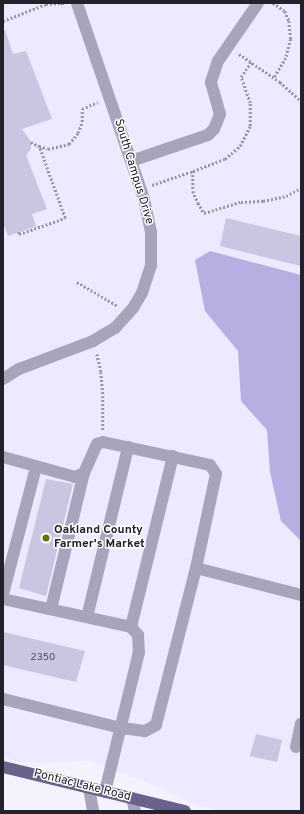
<!DOCTYPE html>
<style>
body{margin:0}
#map{position:relative;width:304px;height:814px;overflow:hidden;background:#f4f2fd;font-family:Overpass,sans-serif}
div>[style]{position:absolute}
.built>*{inset:0;background:#ede9ff}
.forest>*{inset:0;background:#b8aee2}
.building>*{inset:0;background:#cac5e1}
.path>*{height:2.5px;margin-top:-1.25px;transform-origin:0;background:repeating-linear-gradient(90deg,#9896a1 0 2px,transparent 0 4px)}
.minor>*{height:12px;margin:-6px;padding:0 6px;transform-origin:6px;border-radius:6px;background:#a8a4bb}
.major>*{height:12px;margin:-6px;padding:0 6px;transform-origin:6px;border-radius:6px;background:#6a628a}
.dots>*{width:11px;height:11px;translate:-50% -50%;box-sizing:border-box;border:2px solid #fff;border-radius:50%}
span{translate:-50% -50%;white-space:nowrap;text-align:center;line-height:1.15;-webkit-text-stroke:3px #fff;paint-order:stroke}
.number-label{font-size:10px;color:#4d4a58}
.number-label span{-webkit-text-stroke-width:0}
.street-label{font-size:12px;color:#23212b}
.poi-label{font-size:12px;color:#23212b;font-weight:700}
.left{translate:0 -50%;text-align:left}
.frame{position:absolute;inset:0;border:4px solid #23212b;pointer-events:none}
</style>
<div id="map">
<div class="built">
<i style="clip-path:polygon(3px 3px,301px 3px,301px 811px,222px 811px,194px 804px,162px 788px,91px 761px,37px 763px,15px 761px,3px 757px)"></i>
</div>
<div class="forest">
<i style="clip-path:polygon(210px 251px,301px 275px,301px 541px,281px 521px,270px 472px,267px 430px,241px 401px,238px 351px,205px 311px,195px 260px)"></i>
</div>
<div class="building">
<i style="clip-path:polygon(3px 30px,5px 30px,13px 54px,26px 51px,52px 119px,22px 129px,31px 142px,31px 149px,26px 155px,47px 209px,32px 214px,36px 226px,8px 236px,3px 223px)"></i>
<i style="clip-path:polygon(226px 218px,301px 236px,301px 266px,220px 246px)"></i>
<i style="clip-path:polygon(46px 479px,73px 484px,46px 596px,19px 588px)"></i>
<i style="clip-path:polygon(3px 632px,85px 651px,76px 682px,3px 665px)"></i>
<i style="clip-path:polygon(256px 734px,282px 740px,277px 762px,250px 756px)"></i>
</div>
<div class="path">
<i style="left:273px;top:3px;width:14px;rotate:34deg"></i>
<i style="left:285px;top:11px;width:11px;rotate:68deg"></i>
<i style="left:289px;top:21px;width:18px;rotate:84deg"></i>
<i style="left:291px;top:39px;width:20px;rotate:105deg"></i>
<i style="left:286px;top:58px;width:23px;rotate:121deg"></i>
<i style="left:3px;top:21px;width:46px;rotate:-21.6deg"></i>
<i style="left:46px;top:4px;width:16px;rotate:-4deg"></i>
<i style="left:62px;top:3px;width:4px;rotate:56deg"></i>
<i style="left:239px;top:54px;width:50px;rotate:34.3deg"></i>
<i style="left:280px;top:82px;width:28px;rotate:42deg"></i>
<i style="left:31px;top:142px;width:9px;rotate:27deg"></i>
<i style="left:193px;top:171px;width:34px;rotate:-21deg"></i>
<i style="left:225px;top:159px;width:20px;rotate:-41deg"></i>
<i style="left:240px;top:146px;width:22px;rotate:-63deg"></i>
<i style="left:250px;top:126px;width:23px;rotate:-90deg"></i>
<i style="left:250px;top:103px;width:28px;rotate:-109deg"></i>
<i style="left:241px;top:77px;width:18px;rotate:-56deg"></i>
<i style="left:152px;top:185px;width:43px;rotate:-18.9deg"></i>
<i style="left:193px;top:171px;width:20px;rotate:90deg"></i>
<i style="left:193px;top:191px;width:13px;rotate:67deg"></i>
<i style="left:198px;top:203px;width:12px;rotate:59deg"></i>
<i style="left:204px;top:213px;width:39px;rotate:-17deg"></i>
<i style="left:241px;top:202px;width:22px;rotate:-3deg"></i>
<i style="left:263px;top:201px;width:24px;rotate:-12deg"></i>
<i style="left:286px;top:196px;width:17px;rotate:-28deg"></i>
<i style="left:19px;top:232px;width:2px;rotate:90deg"></i>
<i style="left:19px;top:234px;width:49px;rotate:-19.2deg"></i>
<i style="left:65px;top:218px;width:77px;rotate:-109.9deg"></i>
<i style="left:39px;top:146px;width:9px;rotate:18deg"></i>
<i style="left:48px;top:149px;width:22px;rotate:-13deg"></i>
<i style="left:69px;top:144px;width:14px;rotate:-51deg"></i>
<i style="left:78px;top:133px;width:12px;rotate:-70deg"></i>
<i style="left:82px;top:122px;width:13px;rotate:-90deg"></i>
<i style="left:82px;top:109px;width:17px;rotate:-24deg"></i>
<i style="left:77px;top:282px;width:48px;rotate:30.3deg"></i>
<i style="left:97px;top:354px;width:18px;rotate:77deg"></i>
<i style="left:101px;top:372px;width:24px;rotate:85deg"></i>
<i style="left:103px;top:396px;width:34px;rotate:90deg"></i>
</div>
<div class="minor">
<i style="left:131px;top:161px;width:81px;rotate:-18.7deg"></i>
<i style="left:208px;top:135px;width:8px;rotate:-45deg"></i>
<i style="left:214px;top:129px;width:16px;rotate:-68deg"></i>
<i style="left:220px;top:114px;width:33px;rotate:-106deg"></i>
<i style="left:211px;top:82px;width:22px;rotate:-72deg"></i>
<i style="left:218px;top:61px;width:70px;rotate:-55.4deg"></i>
<i style="left:3px;top:379px;width:19px;rotate:-32deg"></i>
<i style="left:19px;top:369px;width:79px;rotate:-20.7deg"></i>
<i style="left:93px;top:341px;width:26px;rotate:-31deg"></i>
<i style="left:115px;top:328px;width:27px;rotate:-48deg"></i>
<i style="left:133px;top:308px;width:17px;rotate:-59deg"></i>
<i style="left:142px;top:293px;width:28px;rotate:-72deg"></i>
<i style="left:151px;top:266px;width:34px;rotate:-90deg"></i>
<i style="left:151px;top:232px;width:34px;rotate:-102deg"></i>
<i style="left:144px;top:199px;width:207px;rotate:-108.9deg"></i>
<i style="left:3px;top:457px;width:75px;rotate:15.5deg"></i>
<i style="left:75px;top:477px;width:10px;rotate:-24deg"></i>
<i style="left:84px;top:473px;width:32px;rotate:-66deg"></i>
<i style="left:97px;top:444px;width:6px;rotate:-18deg"></i>
<i style="left:103px;top:442px;width:109px;rotate:12.1deg"></i>
<i style="left:210px;top:465px;width:11px;rotate:56deg"></i>
<i style="left:216px;top:474px;width:96px;rotate:102deg"></i>
<i style="left:196px;top:568px;width:162px;rotate:104.3deg"></i>
<i style="left:156px;top:725px;width:13px;rotate:151deg"></i>
<i style="left:145px;top:731px;width:24px;rotate:-173deg"></i>
<i style="left:121px;top:728px;width:122px;rotate:-166.2deg"></i>
<i style="left:196px;top:568px;width:108px;rotate:14.4deg"></i>
<i style="left:3px;top:594px;width:131px;rotate:-75.4deg"></i>
<i style="left:3px;top:599px;width:131px;rotate:12.3deg"></i>
<i style="left:131px;top:627px;width:11px;rotate:49deg"></i>
<i style="left:138px;top:635px;width:17px;rotate:87deg"></i>
<i style="left:139px;top:652px;width:144px;rotate:103.7deg"></i>
<i style="left:51px;top:609px;width:140px;rotate:-76.4deg"></i>
<i style="left:87px;top:617px;width:175px;rotate:-76.4deg"></i>
<i style="left:131px;top:627px;width:176px;rotate:-76.2deg"></i>
<i style="left:296px;top:747px;width:24px;rotate:-78deg"></i>
<i style="left:89px;top:788px;width:23px;rotate:80deg"></i>
<i style="left:132px;top:798px;width:13px;rotate:77deg"></i>
</div>
<div class="major">
<i style="left:3px;top:767px;width:187px;rotate:13.6deg"></i>
</div>
<div class="dots">
<i style="left:46px;top:538px;background:#696f14"></i>
</div>
<div class="number-label">
<span style="left:43px;top:658px">2350</span>
</div>
<div class="street-label">
<span style="left:133px;top:172px;rotate:73deg">South Campus Drive</span>
<span style="left:82px;top:786px;rotate:14deg">Pontiac Lake Road</span>
</div>
<div class="poi-label">
<span class="left" style="left:54px;top:538px">Oakland County<br>Farmer's Market</span>
</div>
<div class="frame"></div>
</div>
